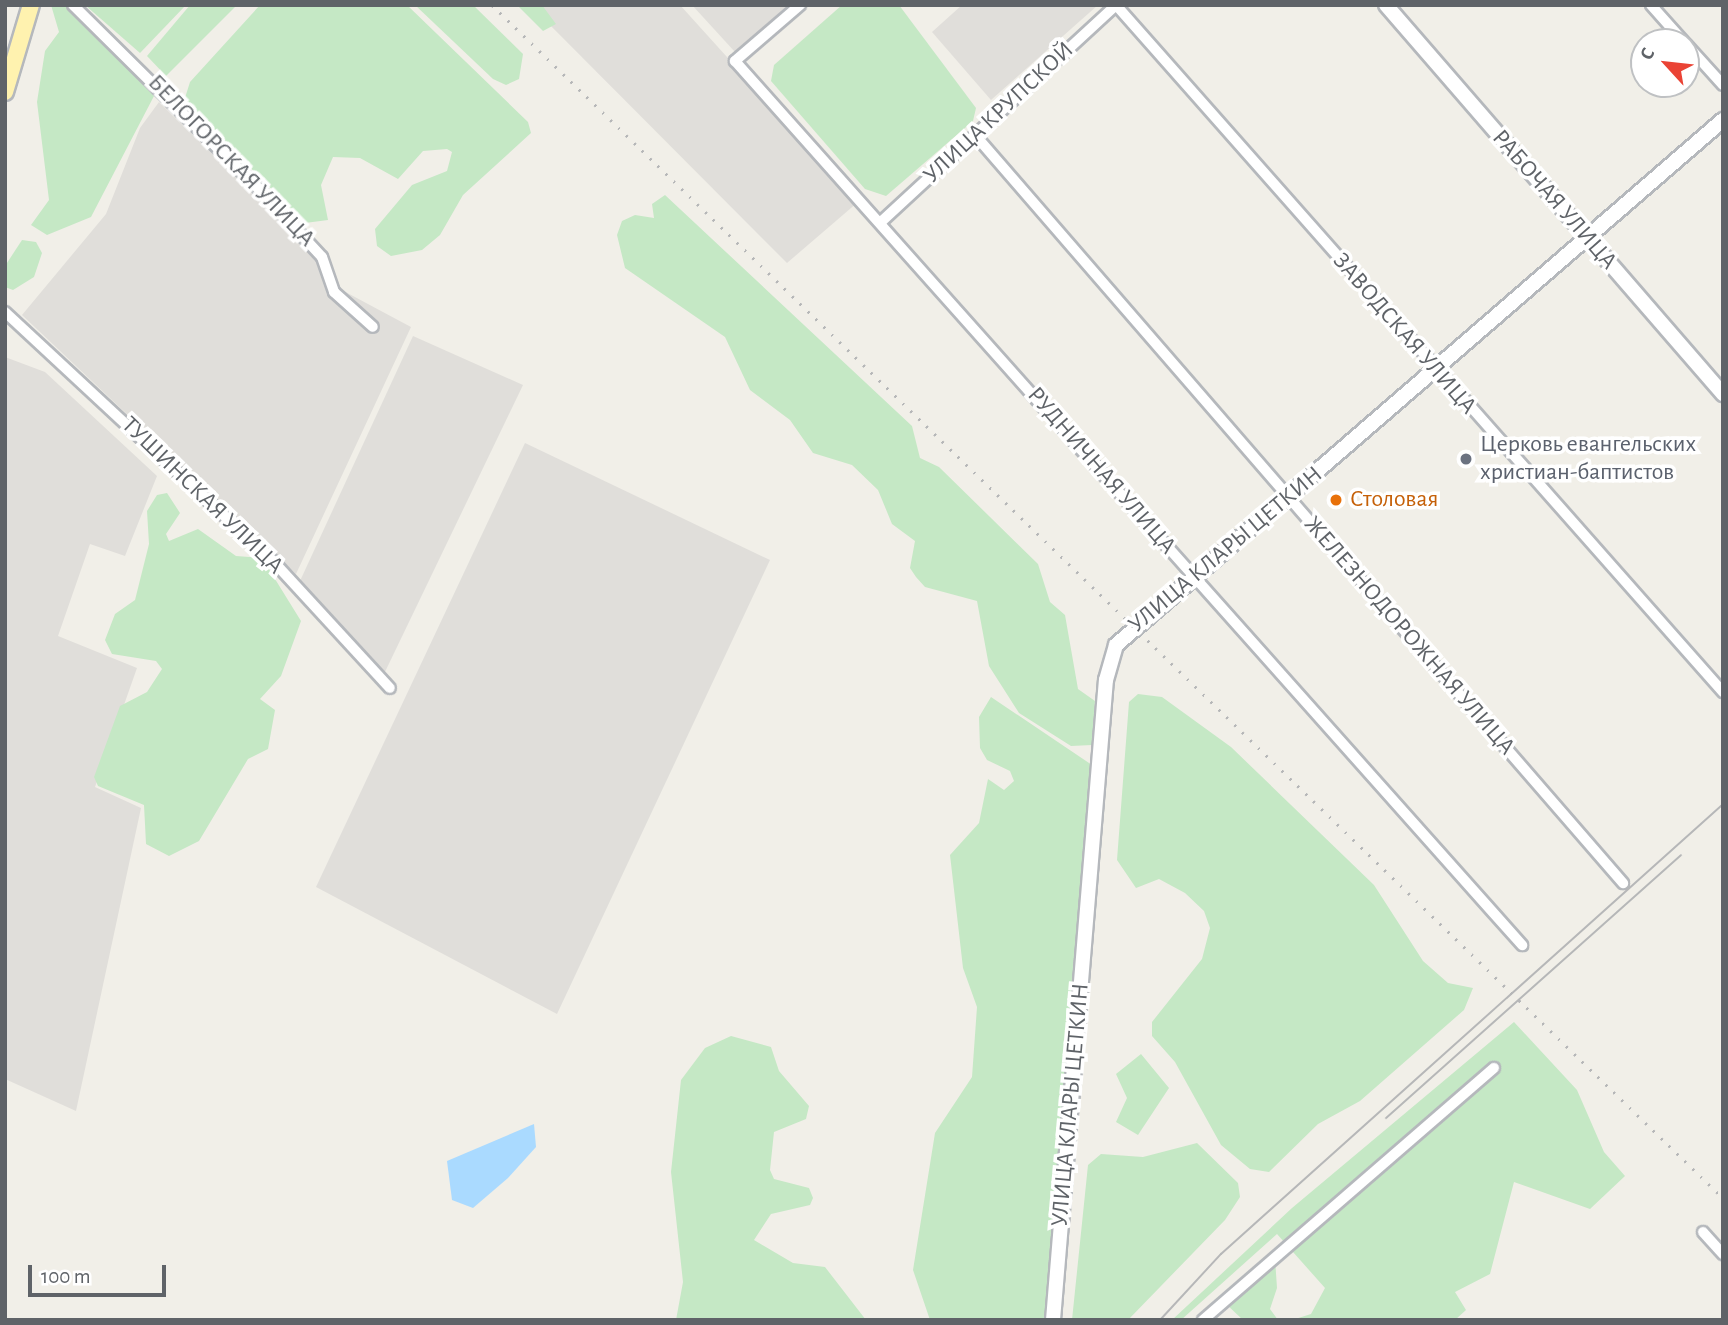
<!DOCTYPE html>
<meta charset="utf-8">
<style>
body{margin:0}
#map{position:relative;width:1728px;height:1325px;overflow:hidden;background:#f1efe8;font-family:"Alegreya Sans",sans-serif}
div>[style]{position:absolute}
.industrial>*{inset:0;background:#e0deda}
.green>*{inset:0;background:#c5e8c5}
.water>*{inset:0;background:#aadaff}
.roads{filter:drop-shadow(2px 0 #b5b8bc) drop-shadow(-2px 0 #b5b8bc) drop-shadow(0 2px #b5b8bc) drop-shadow(0 -2px #b5b8bc)}
.street>*{height:10px;margin:-5px;padding:0 5px;transform-origin:5px;border-radius:5px;background:#fff}
.secondary>*{height:14px;margin:-7px;padding:0 7px;transform-origin:7px;border-radius:7px;background:#fff}
.primary>*{height:16px;margin:-8px;padding:0 8px;transform-origin:8px;border-radius:8px;background:#fff2af}
.tram>*{height:2px;margin:-1px;padding:0 1px;transform-origin:1px;border-radius:1px;background:#b6b7b8}
.rail>*{height:2.5px;margin-top:-1.25px;transform-origin:0;background:repeating-linear-gradient(90deg,#b6b7b8 0 2px,transparent 0 11px)}
.dots>*{width:19px;height:19px;translate:-50% -50%;box-sizing:border-box;border:4px solid #fff;border-radius:50%}
span{translate:-50% -50%;white-space:nowrap;text-align:center;line-height:1.15;-webkit-text-stroke:7px #fff;paint-order:stroke}
.street-label{font-size:24px;color:#5f6368}
.worship-label{font-size:24px;color:#5b616d}
.left{translate:0 -50%;text-align:left}
.food-label{font-size:24px;color:#c56008}
.frame{position:absolute;inset:0;border:7px solid #5f6368;pointer-events:none}
.north{position:absolute;left:1630px;top:28px;width:70px;height:70px;box-sizing:border-box;background:#fff;border:2px solid #bfc1c3;border-radius:50%;rotate:297deg;font-size:19px;font-weight:700;line-height:28px;text-align:center;color:#5f6368}
.north::after{content:'';display:block;margin:auto;width:24px;height:32px;background:#ea4335;clip-path:polygon(50% 0,100% 100%,50% 72%,0 100%)}
.scale{position:absolute;left:28px;top:1265px;width:138px;height:32px;box-sizing:border-box;border:4px solid #5f6368;border-top:0;padding-left:9px;font-size:21px;line-height:24px;white-space:nowrap;color:#5f6368;-webkit-text-stroke:5px #fff;paint-order:stroke}
</style>
<div id="map">
<div class="industrial">
<i style="clip-path:polygon(680px 5px,858px 202px,787px 263px,531px 6px)"></i>
<i style="clip-path:polygon(692px 5px,789px 5px,735px 52px)"></i>
<i style="clip-path:polygon(962px 5px,1098px 5px,991px 100px,932px 32px)"></i>
<i style="clip-path:polygon(159px 102px,311px 251px,338px 288px,411px 327px,296px 574px,22px 315px,106px 214px,140px 128px)"></i>
<i style="clip-path:polygon(413px 336px,523px 385px,383px 676px,300px 581px)"></i>
<i style="clip-path:polygon(5px 357px,45px 372px,157px 476px,125px 556px,90px 544px,58px 636px,137px 668px,95px 787px,141px 808px,76px 1111px,5px 1079px)"></i>
<i style="clip-path:polygon(525px 443px,770px 560px,557px 1014px,316px 887px)"></i>
</div>
<div class="green">
<i style="clip-path:polygon(51px 5px,66px 5px,154px 96px,91px 217px,47px 235px,31px 225px,49px 200px,37px 102px,45px 51px,59px 32px)"></i>
<i style="clip-path:polygon(85px 5px,186px 5px,140px 53px)"></i>
<i style="clip-path:polygon(190px 5px,237px 5px,166px 76px,147px 56px)"></i>
<i style="clip-path:polygon(260px 5px,407px 5px,528px 122px,531px 133px,463px 195px,440px 235px,422px 250px,391px 256px,377px 246px,375px 229px,412px 185px,447px 171px,452px 152px,447px 149px,423px 151px,398px 179px,360px 158px,333px 157px,321px 185px,328px 220px,305px 223px,184px 101px,190px 82px)"></i>
<i style="clip-path:polygon(415px 5px,473px 5px,523px 54px,519px 79px,506px 85px,493px 79px)"></i>
<i style="clip-path:polygon(517px 5px,542px 5px,556px 24px,543px 31px)"></i>
<i style="clip-path:polygon(842px 5px,899px 5px,976px 108px,973px 121px,886px 196px,865px 189px,771px 81px,774px 65px)"></i>
<i style="clip-path:polygon(665px 195px,912px 426px,920px 458px,939px 467px,1038px 564px,1050px 602px,1065px 615px,1078px 689px,1095px 701px,1092px 745px,1071px 746px,1019px 713px,989px 666px,977px 601px,925px 587px,916px 577px,910px 568px,915px 541px,892px 524px,878px 490px,852px 465px,813px 453px,790px 420px,750px 390px,725px 337px,625px 268px,617px 235px,622px 221px,635px 215px,654px 218px,652px 204px)"></i>
<i style="clip-path:polygon(22px 240px,36px 242px,42px 253px,34px 277px,13px 290px,5px 287px,5px 266px)"></i>
<i style="clip-path:polygon(167px 493px,180px 513px,166px 534px,169px 541px,198px 529px,236px 556px,262px 558px,301px 621px,281px 676px,260px 699px,275px 710px,268px 749px,248px 759px,199px 841px,169px 856px,146px 844px,144px 805px,98px 786px,94px 777px,120px 706px,147px 692px,162px 669px,156px 661px,112px 654px,105px 640px,115px 614px,135px 600px,149px 544px,147px 511px,157px 495px)"></i>
<i style="clip-path:polygon(1138px 694px,1162px 697px,1231px 747px,1374px 885px,1423px 961px,1448px 983px,1473px 988px,1464px 1010px,1360px 1101px,1318px 1124px,1269px 1172px,1250px 1169px,1221px 1145px,1175px 1062px,1152px 1036px,1152px 1022px,1202px 959px,1210px 928px,1204px 911px,1185px 893px,1159px 879px,1136px 888px,1117px 860px,1129px 702px)"></i>
<i style="clip-path:polygon(991px 697px,1092px 765px,1050px 1320px,930px 1320px,913px 1270px,935px 1133px,972px 1077px,977px 1007px,963px 968px,950px 855px,979px 823px,988px 779px,1004px 790px,1014px 781px,1010px 771px,987px 760px,980px 748px,979px 717px)"></i>
<i style="clip-path:polygon(1514px 1022px,1577px 1090px,1604px 1152px,1625px 1176px,1590px 1209px,1514px 1182px,1490px 1274px,1455px 1292px,1466px 1310px,1455px 1320px,1292px 1320px,1311px 1314px,1325px 1288px,1277px 1234px,1181px 1320px,1172px 1320px,1292px 1208px)"></i>
<i style="clip-path:polygon(731px 1036px,771px 1047px,779px 1071px,809px 1106px,806px 1119px,774px 1132px,770px 1170px,774px 1179px,809px 1188px,813px 1198px,810px 1205px,771px 1214px,754px 1240px,793px 1263px,825px 1267px,866px 1320px,676px 1320px,683px 1282px,671px 1172px,681px 1080px,705px 1048px)"></i>
<i style="clip-path:polygon(1141px 1054px,1169px 1088px,1138px 1135px,1116px 1122px,1127px 1098px,1116px 1074px)"></i>
<i style="clip-path:polygon(1197px 1143px,1238px 1183px,1240px 1197px,1225px 1220px,1128px 1320px,1072px 1320px,1088px 1165px,1101px 1154px,1143px 1157px)"></i>
<i style="clip-path:polygon(1275px 1258px,1277px 1288px,1270px 1309px,1278px 1320px,1243px 1320px,1225px 1303px)"></i>
</div>
<div class="water">
<i style="clip-path:polygon(534px 1124px,536px 1147px,508px 1178px,473px 1208px,452px 1200px,447px 1161px)"></i>
</div>
<div class="roads">
<div class="street">
<i style="left:73px;top:5px;width:260px;rotate:44.7deg"></i>
<i style="left:258px;top:188px;width:94px;rotate:47.2deg"></i>
<i style="left:322px;top:257px;width:37px;rotate:71deg"></i>
<i style="left:334px;top:292px;width:52px;rotate:41.9deg"></i>
<i style="left:800px;top:5px;width:86px;rotate:139.3deg"></i>
<i style="left:735px;top:61px;width:1184px;rotate:48.32deg"></i>
<i style="left:1651px;top:5px;width:50px;rotate:48.3deg"></i>
<i style="left:1686px;top:44px;width:55px;rotate:47.9deg"></i>
<i style="left:975px;top:135px;width:990px;rotate:49.1deg"></i>
<i style="left:882px;top:221px;width:318px;rotate:-42.7deg"></i>
<i style="left:1116px;top:5px;width:917px;rotate:48.54deg"></i>
<i style="left:5px;top:312px;width:367px;rotate:42.9deg"></i>
<i style="left:274px;top:562px;width:171px;rotate:47.4deg"></i>
<i style="left:1703px;top:1232px;width:30px;rotate:48deg"></i>
<i style="left:1203px;top:1320px;width:385px;rotate:-40.9deg"></i>
</div>
<div class="secondary">
<i style="left:1386px;top:5px;width:515px;rotate:49.1deg"></i>
<i style="left:1053px;top:1320px;width:642px;rotate:-85.27deg"></i>
<i style="left:1106px;top:680px;width:36px;rotate:-74deg"></i>
<i style="left:1116px;top:645px;width:803px;rotate:-40.86deg"></i>
</div>
<div class="primary">
<i style="left:5px;top:92px;width:91px;rotate:-73.4deg"></i>
</div>
</div>
<div class="tram">
<i style="left:1386px;top:1118px;width:395px;rotate:-41.7deg"></i>
<i style="left:1160px;top:1320px;width:90px;rotate:-47.3deg"></i>
<i style="left:1221px;top:1254px;width:674px;rotate:-41.87deg"></i>
</div>
<div class="rail">
<i style="left:492px;top:5px;width:1714px;rotate:44.1deg"></i>
</div>
<div class="dots">
<i style="left:1466px;top:459px;background:#6b7280"></i>
<i style="left:1336px;top:500px;background:#e8710a"></i>
</div>
<div class="street-label">
<span style="left:999px;top:113px;rotate:-43deg">УЛИЦА КРУПСКОЙ</span>
<span style="left:231px;top:161px;rotate:46deg">БЕЛОГОРСКАЯ УЛИЦА</span>
<span style="left:1554px;top:200px;rotate:49deg">РАБОЧАЯ УЛИЦА</span>
<span style="left:1404px;top:334px;rotate:49deg">ЗАВОДСКАЯ УЛИЦА</span>
<span style="left:1101px;top:471px;rotate:49deg">РУДНИЧНАЯ УЛИЦА</span>
<span style="left:202px;top:496px;rotate:44deg">ТУШИНСКАЯ УЛИЦА</span>
<span style="left:1226px;top:550px;rotate:-40deg">УЛИЦА КЛАРЫ ЦЕТКИН</span>
<span style="left:1409px;top:636px;rotate:49deg">ЖЕЛЕЗНОДОРОЖНАЯ УЛИЦА</span>
<span style="left:1071px;top:1105px;rotate:-85deg">УЛИЦА КЛАРЫ ЦЕТКИН</span>
</div>
<div class="worship-label">
<span class="left" style="left:1480px;top:459px">Церковь евангельских<br>христиан-баптистов</span>
</div>
<div class="food-label">
<span class="left" style="left:1350px;top:500px">Столовая</span>
</div>
<div class="frame"></div>
<div class="north">С</div>
<div class="scale">100 m</div>
</div>
